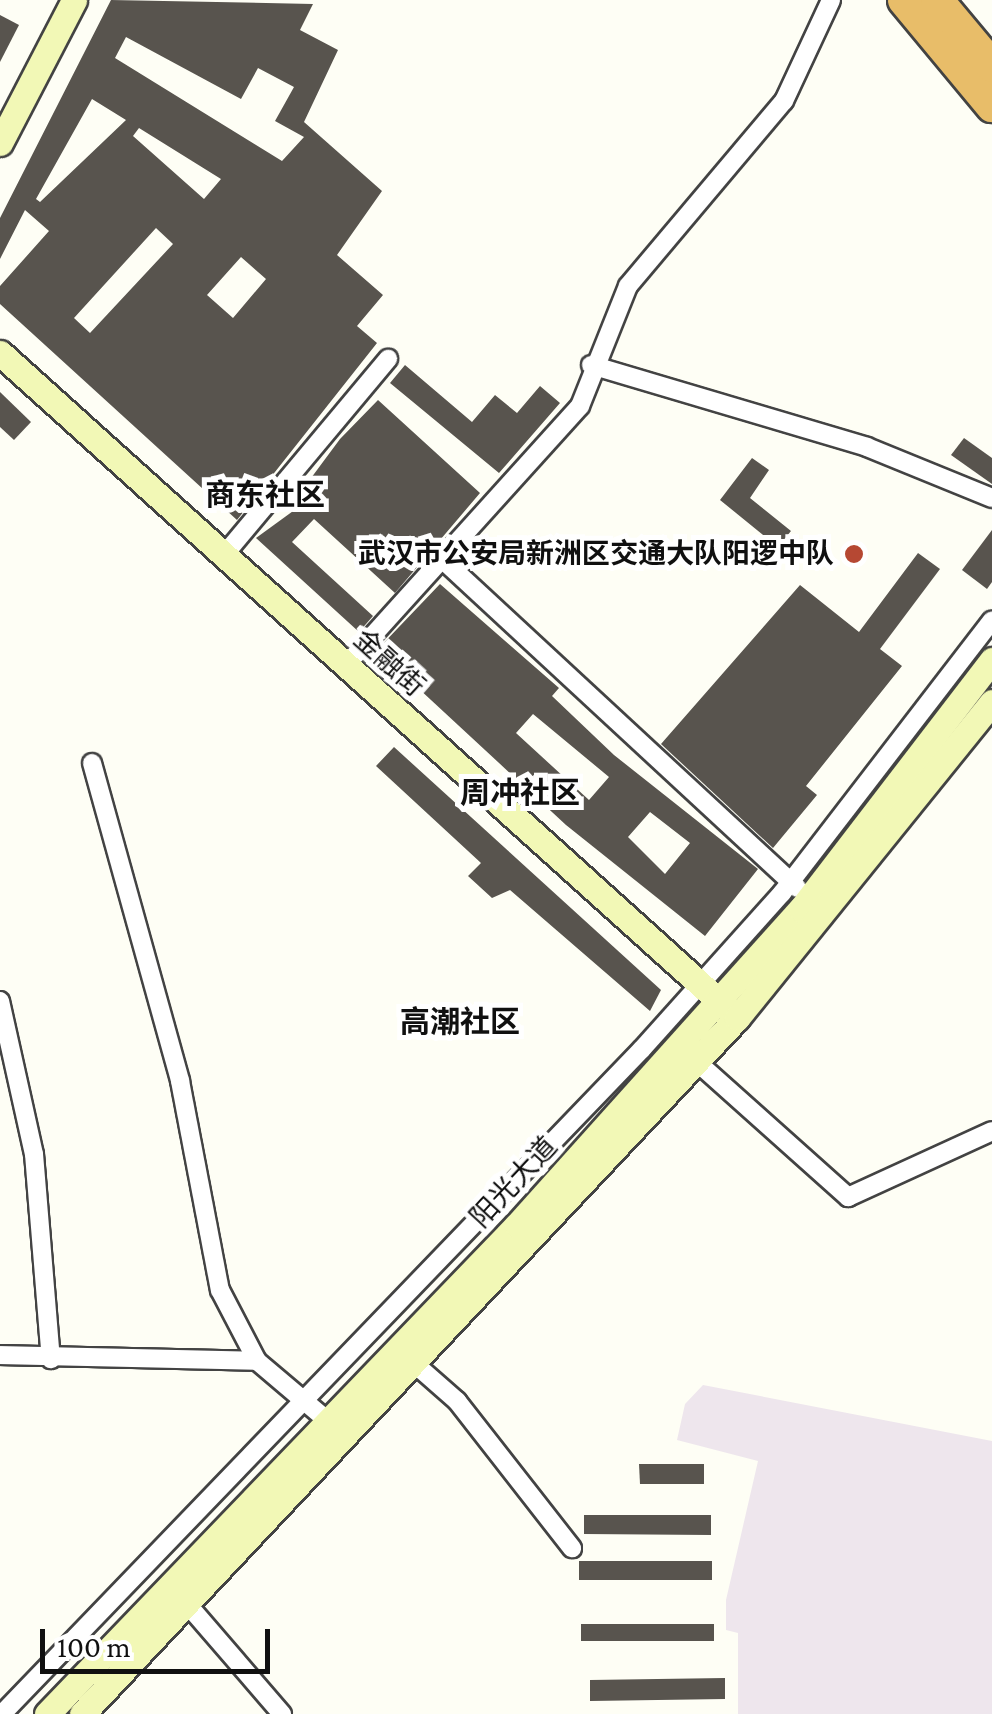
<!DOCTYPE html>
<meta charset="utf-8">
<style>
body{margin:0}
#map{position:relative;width:992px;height:1714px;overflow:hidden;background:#fefef5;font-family:"Crimson Pro","Noto Sans SC",serif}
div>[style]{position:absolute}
.industrial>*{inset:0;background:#eee6ed}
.building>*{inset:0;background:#58544e}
.roads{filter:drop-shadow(2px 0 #434343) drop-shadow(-2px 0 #434343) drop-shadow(0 2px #434343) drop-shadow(0 -2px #434343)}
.street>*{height:18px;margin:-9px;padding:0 9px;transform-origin:9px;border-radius:9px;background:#fff}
.secondary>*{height:25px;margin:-12.5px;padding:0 12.5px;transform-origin:12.5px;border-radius:12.5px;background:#f2f8b6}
.highway>*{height:32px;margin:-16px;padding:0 16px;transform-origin:16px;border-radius:16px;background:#e8bd69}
.dots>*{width:28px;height:28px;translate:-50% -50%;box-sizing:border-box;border:5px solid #fff;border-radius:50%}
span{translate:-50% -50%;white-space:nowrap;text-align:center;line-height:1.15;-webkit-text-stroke:10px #fff;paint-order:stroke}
.poi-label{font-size:28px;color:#101010;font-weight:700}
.right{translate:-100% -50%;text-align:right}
.street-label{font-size:28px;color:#101010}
.neighbourhood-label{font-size:30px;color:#101010;font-weight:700}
.scale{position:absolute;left:40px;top:1629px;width:230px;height:45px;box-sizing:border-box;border:5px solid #101010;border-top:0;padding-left:12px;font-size:30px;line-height:35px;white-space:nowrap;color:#101010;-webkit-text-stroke:8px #fff;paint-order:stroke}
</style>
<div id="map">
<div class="industrial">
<i style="clip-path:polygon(703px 1385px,992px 1441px,992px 1714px,738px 1714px,738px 1633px,726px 1630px,726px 1600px,758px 1461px,677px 1440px,685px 1404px)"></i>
</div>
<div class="building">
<i style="clip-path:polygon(evenodd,111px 0,313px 4px,300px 30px,338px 50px,304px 122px,382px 191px,337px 255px,383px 295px,357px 326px,377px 343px,237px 520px,0 304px,0 286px,49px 231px,25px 210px,0 259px,0 218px,111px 0,126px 37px,241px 99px,258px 68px,294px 87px,275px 121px,304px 137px,282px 161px,115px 58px,126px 37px,111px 0,92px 99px,126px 120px,40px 202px,36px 199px,92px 99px,111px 0,139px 128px,221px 179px,204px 199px,133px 136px,139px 128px,111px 0,156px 228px,173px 244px,90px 333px,74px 318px,156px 228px,111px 0,241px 257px,266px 279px,233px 318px,207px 295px,241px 257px)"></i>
<i style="clip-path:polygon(0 15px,19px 25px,0 62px)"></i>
<i style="clip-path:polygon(405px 365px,472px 422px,495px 395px,517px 413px,540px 386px,560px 403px,499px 473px,390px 383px)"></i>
<i style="clip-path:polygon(0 392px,31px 422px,14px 440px,0 427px)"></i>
<i style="clip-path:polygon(378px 400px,480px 493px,395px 593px,314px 519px,292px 542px,373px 616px,359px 632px,256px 538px,300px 506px,294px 501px,340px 439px)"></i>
<i style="clip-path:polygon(964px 438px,992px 458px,992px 484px,951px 455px)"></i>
<i style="clip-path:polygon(752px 458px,769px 470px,750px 498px,791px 531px,778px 547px,720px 500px)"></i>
<i style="clip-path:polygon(992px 530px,992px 582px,987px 589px,962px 570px)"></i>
<i style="clip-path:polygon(918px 553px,940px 569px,880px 649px,902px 666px,806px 786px,817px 795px,773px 848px,661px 744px,800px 585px,859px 632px)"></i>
<i style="clip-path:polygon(evenodd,440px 584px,559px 688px,552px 696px,614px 755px,758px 869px,705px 936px,566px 825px,377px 650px,440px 584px,533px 714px,609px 777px,589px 800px,516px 733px,533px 714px,440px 584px,650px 812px,690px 843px,665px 874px,628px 837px,650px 812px)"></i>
<i style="clip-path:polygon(394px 747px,661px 990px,650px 1011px,510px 890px,492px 898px,468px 876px,481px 863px,376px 766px)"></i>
<i style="clip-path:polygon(639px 1464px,704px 1464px,704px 1484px,640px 1484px)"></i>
<i style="clip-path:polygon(584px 1515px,711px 1515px,711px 1535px,584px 1534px)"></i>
<i style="clip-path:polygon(579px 1561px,712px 1561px,712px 1580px,579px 1580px)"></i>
<i style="clip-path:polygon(581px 1624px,714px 1624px,714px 1641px,581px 1641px)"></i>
<i style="clip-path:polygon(725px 1678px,725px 1699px,590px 1701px,590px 1680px)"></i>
</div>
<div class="roads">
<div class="street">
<i style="left:591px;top:365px;width:288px;rotate:16.5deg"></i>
<i style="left:867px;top:447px;width:135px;rotate:22.2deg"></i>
<i style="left:224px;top:555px;width:256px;rotate:-50.1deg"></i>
<i style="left:442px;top:559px;width:484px;rotate:42.8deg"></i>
<i style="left:346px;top:665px;width:349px;rotate:-47.9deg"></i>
<i style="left:580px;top:406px;width:129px;rotate:-68.2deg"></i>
<i style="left:628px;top:286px;width:242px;rotate:-49.9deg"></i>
<i style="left:784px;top:101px;width:111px;rotate:-65deg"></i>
<i style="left:92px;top:763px;width:330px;rotate:74.5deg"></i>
<i style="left:180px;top:1081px;width:213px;rotate:79.2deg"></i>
<i style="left:220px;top:1290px;width:80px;rotate:62.5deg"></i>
<i style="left:257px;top:1361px;width:93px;rotate:40.2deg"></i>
<i style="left:0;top:1001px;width:157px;rotate:77.5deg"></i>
<i style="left:34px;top:1154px;width:206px;rotate:85.3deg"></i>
<i style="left:697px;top:1062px;width:203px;rotate:41.8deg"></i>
<i style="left:848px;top:1197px;width:158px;rotate:-24.6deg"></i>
<i style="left:0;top:1355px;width:257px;rotate:1.3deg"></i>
<i style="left:416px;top:1365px;width:55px;rotate:41.3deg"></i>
<i style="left:457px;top:1401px;width:187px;rotate:52deg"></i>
<i style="left:188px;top:1605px;width:144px;rotate:49.2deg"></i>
<i style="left:2px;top:1714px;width:923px;rotate:-46.1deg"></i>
<i style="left:642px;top:1049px;width:210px;rotate:-48.1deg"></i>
<i style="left:782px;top:893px;width:344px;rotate:-52.4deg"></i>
</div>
<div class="secondary">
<i style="left:0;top:143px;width:161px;rotate:-62.6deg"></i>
<i style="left:0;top:353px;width:983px;rotate:42.03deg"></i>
<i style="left:47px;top:1714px;width:678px;rotate:-46.14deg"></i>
<i style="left:517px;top:1225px;width:425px;rotate:-48.1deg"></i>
<i style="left:801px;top:909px;width:314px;rotate:-52.5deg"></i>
<i style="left:82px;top:1714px;width:956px;rotate:-46.74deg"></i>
<i style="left:737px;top:1018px;width:406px;rotate:-51.1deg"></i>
</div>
<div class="highway">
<i style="left:904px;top:0;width:138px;rotate:50.3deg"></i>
<i style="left:937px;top:0;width:86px;rotate:50.2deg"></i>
</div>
</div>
<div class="dots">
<i style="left:854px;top:554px;background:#b64833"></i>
</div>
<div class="poi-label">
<span class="right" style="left:834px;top:554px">武汉市公安局新洲区交通大队阳逻中队</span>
</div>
<div class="street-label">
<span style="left:389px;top:663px;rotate:42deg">金融街</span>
<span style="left:514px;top:1182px;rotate:-47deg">阳光大道</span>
</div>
<div class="neighbourhood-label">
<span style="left:265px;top:495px">商东社区</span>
<span style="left:520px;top:793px">周冲社区</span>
<span style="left:460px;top:1022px">高潮社区</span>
</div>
<div class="scale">100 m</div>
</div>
